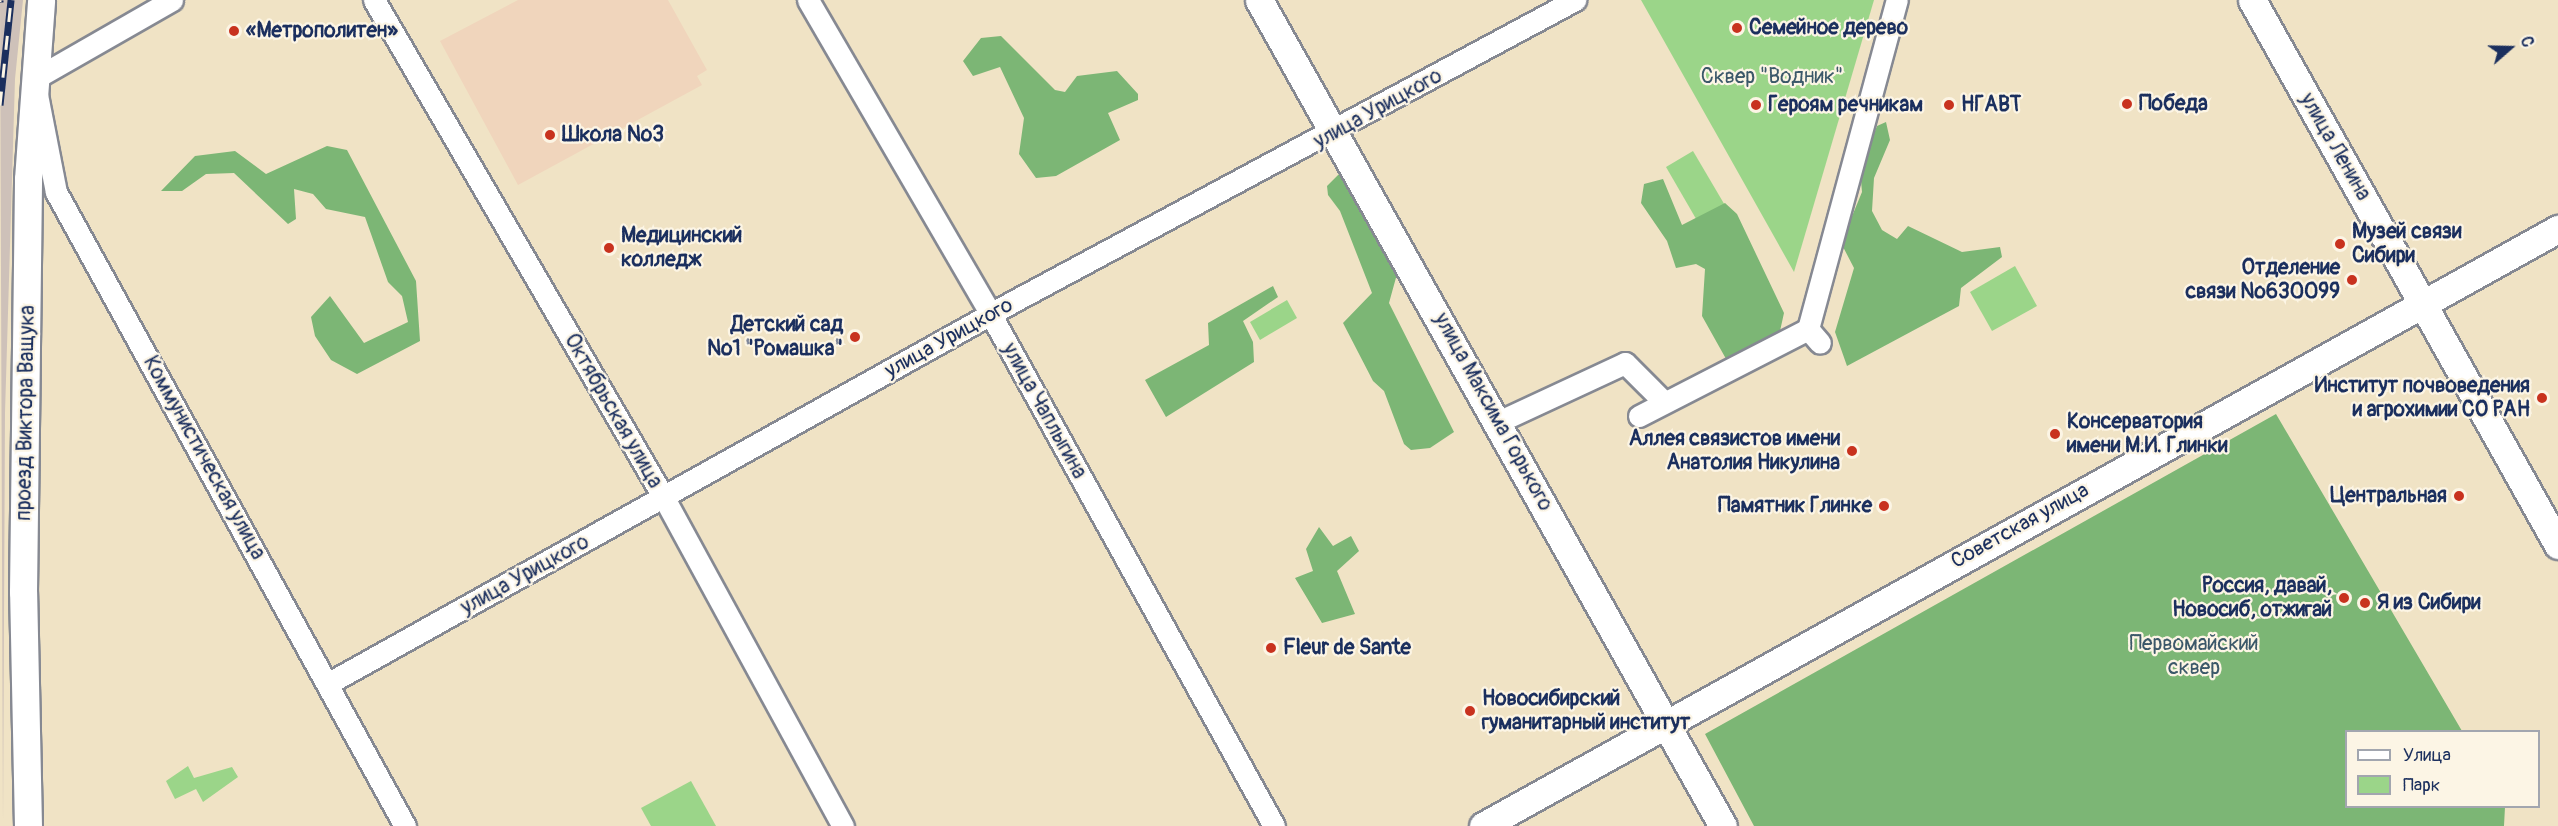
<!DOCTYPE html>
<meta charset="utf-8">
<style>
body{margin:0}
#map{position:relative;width:2558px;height:826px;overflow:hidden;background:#f0e3c5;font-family:Pangolin,sans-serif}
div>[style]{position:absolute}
.built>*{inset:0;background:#f0d5bc}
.industrial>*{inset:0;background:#cec1b9}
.green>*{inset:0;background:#9bd589}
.forest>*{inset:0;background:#7cb675}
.roads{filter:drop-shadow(2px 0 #868992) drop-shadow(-2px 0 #868992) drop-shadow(0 2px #868992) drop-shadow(0 -2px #868992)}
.minor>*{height:21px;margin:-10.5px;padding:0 10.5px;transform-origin:10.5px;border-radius:10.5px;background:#fff}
.tertiary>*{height:27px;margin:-13.5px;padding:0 13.5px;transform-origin:13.5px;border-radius:13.5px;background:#fff}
.rail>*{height:7px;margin-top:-3.5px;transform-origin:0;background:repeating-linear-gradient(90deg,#fcf5e5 0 14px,#1b2f5e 0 28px);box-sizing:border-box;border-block:2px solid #1b2f5e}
.dots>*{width:16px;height:16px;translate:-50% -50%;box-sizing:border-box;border:3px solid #fcf5e5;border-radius:50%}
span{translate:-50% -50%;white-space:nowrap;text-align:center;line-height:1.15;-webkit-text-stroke:4.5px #fcf5e5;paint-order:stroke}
.poi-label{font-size:21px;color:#1b2f5e;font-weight:700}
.left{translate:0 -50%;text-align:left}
.right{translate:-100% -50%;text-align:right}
.park-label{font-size:21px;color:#3b5869}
.street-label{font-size:21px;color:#1b2f5e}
.legend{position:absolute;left:2345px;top:730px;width:195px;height:78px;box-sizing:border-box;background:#fcf5e5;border:2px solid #a2a6af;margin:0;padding:8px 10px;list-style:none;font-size:18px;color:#1b2f5e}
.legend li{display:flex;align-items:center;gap:12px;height:30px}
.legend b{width:30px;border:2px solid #a2a6af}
.north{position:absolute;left:2480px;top:18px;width:60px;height:60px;-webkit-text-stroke:4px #fcf5e5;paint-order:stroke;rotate:70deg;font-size:16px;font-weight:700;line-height:24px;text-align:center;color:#1b2f5e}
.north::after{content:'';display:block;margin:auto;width:21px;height:27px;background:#1b2f5e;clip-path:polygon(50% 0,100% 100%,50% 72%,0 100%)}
</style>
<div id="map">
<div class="built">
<i style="clip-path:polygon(518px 0,668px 0,707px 70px,697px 76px,702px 85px,518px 185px,440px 41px)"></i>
</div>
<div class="industrial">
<i style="clip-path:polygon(0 0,23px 0,15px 79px,5px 413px,3px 826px)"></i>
</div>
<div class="green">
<i style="clip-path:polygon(1641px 0,1874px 0,1794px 272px)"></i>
<i style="clip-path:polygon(1693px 151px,1756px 258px,1728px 274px,1666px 167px)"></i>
<i style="clip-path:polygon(2015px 266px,2037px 306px,1992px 331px,1970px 292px)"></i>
<i style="clip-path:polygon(1287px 300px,1297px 318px,1260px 340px,1250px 322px)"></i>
<i style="clip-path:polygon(188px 766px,194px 778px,232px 767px,238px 777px,203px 802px,196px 789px,175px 799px,166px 781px)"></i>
<i style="clip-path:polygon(691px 781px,716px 826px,651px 826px,641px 808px)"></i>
</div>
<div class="forest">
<i style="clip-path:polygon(1001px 36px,1055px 90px,1065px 92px,1077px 76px,1117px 71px,1138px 94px,1138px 100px,1108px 113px,1120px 140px,1056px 176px,1036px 178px,1019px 154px,1024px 118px,1000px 67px,973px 76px,963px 61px,981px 38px)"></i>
<i style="clip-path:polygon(1886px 122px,1890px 140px,1874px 178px,1872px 211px,1882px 230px,1897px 239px,1908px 226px,1962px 252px,2000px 247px,2002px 257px,1961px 288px,1959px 306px,1847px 366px,1835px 332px,1854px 268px,1841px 243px,1862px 192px,1860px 169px,1877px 126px)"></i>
<i style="clip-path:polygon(327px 146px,347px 150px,416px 281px,420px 341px,357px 374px,331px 360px,315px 336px,311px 317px,330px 296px,364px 343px,408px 322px,402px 296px,388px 282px,365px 217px,326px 209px,313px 194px,294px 189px,296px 219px,288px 224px,234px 173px,206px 174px,182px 191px,161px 191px,195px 156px,235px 151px,266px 174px)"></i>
<i style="clip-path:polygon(1341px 172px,1382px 236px,1397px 274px,1389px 303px,1454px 432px,1430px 448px,1411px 450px,1404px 444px,1384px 391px,1373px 381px,1343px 323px,1372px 293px,1340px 211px,1328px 195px,1327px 186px)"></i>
<i style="clip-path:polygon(1663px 179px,1682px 225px,1725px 203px,1737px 214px,1784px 313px,1780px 331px,1730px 366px,1702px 316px,1705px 269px,1696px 264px,1676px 268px,1667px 241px,1641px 203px,1644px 184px)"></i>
<i style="clip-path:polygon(1273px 286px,1278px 297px,1243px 321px,1253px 342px,1254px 362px,1166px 417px,1145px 380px,1209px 345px,1208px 323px)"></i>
<i style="clip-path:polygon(2276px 414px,2462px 731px,2346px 732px,2346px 806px,2505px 807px,2504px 826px,1754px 826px,1705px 734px)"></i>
<i style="clip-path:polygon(1319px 527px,1333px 546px,1351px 536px,1359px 551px,1337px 571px,1355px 614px,1322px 623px,1295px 578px,1313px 571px,1306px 549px)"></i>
</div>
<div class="roads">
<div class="minor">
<i style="left:172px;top:0;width:159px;rotate:150.2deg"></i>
<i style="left:34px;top:79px;width:115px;rotate:79deg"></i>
<i style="left:56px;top:192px;width:724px;rotate:61.17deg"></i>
<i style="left:374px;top:0;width:576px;rotate:59.79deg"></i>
<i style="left:664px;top:498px;width:374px;rotate:61.4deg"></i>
<i style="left:808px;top:0;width:364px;rotate:59.8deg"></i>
<i style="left:991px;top:315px;width:584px;rotate:61.02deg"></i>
<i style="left:1808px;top:329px;width:18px;rotate:49deg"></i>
<i style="left:1639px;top:416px;width:190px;rotate:-27.2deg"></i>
<i style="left:1808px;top:329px;width:341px;rotate:-74.9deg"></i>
<i style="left:1498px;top:422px;width:140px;rotate:-24.9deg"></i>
<i style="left:1625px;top:363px;width:55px;rotate:45deg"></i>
<i style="left:327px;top:684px;width:787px;rotate:-29.14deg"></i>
<i style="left:1014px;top:301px;width:637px;rotate:-28.22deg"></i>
</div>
<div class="tertiary">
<i style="left:1259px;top:0;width:947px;rotate:60.68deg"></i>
<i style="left:2252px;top:0;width:625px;rotate:60.69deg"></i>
<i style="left:28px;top:826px;width:234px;rotate:-91.2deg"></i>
<i style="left:23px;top:592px;width:413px;rotate:-89.3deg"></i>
<i style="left:28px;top:179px;width:179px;rotate:-85.8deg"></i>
<i style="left:1483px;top:826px;width:1230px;rotate:-29.05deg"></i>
</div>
</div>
<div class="rail">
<i style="left:0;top:2px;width:2px;rotate:-90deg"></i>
<i style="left:0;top:105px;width:106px;rotate:-84deg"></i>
</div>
<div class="dots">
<i style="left:1737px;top:28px;background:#c8321e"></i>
<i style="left:234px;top:31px;background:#c8321e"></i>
<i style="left:2127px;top:104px;background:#c8321e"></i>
<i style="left:1756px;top:105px;background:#c8321e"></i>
<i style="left:1949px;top:105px;background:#c8321e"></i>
<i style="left:550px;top:135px;background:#c8321e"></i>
<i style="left:2340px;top:244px;background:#c8321e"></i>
<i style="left:609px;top:248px;background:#c8321e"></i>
<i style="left:2352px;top:280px;background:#c8321e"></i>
<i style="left:855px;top:337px;background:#c8321e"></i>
<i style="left:2542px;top:398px;background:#c8321e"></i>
<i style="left:2055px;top:434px;background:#c8321e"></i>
<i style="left:1852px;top:451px;background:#c8321e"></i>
<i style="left:2459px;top:496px;background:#c8321e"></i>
<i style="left:1884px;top:506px;background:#c8321e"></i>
<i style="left:2344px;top:598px;background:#c8321e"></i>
<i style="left:2365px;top:603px;background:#c8321e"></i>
<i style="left:1271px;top:648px;background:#c8321e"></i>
<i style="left:1470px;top:711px;background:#c8321e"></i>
</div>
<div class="poi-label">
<span class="left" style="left:1749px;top:28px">Семейное дерево</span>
<span class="left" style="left:246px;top:31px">«Метрополитен»</span>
<span class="left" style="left:2139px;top:104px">Победа</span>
<span class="left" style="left:1768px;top:105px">Героям речникам</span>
<span class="left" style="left:1961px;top:105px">НГАВТ</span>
<span class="left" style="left:562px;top:135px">Школа №3</span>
<span class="left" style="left:2352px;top:244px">Музей связи<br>Сибири</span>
<span class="left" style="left:621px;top:248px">Медицинский<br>колледж</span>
<span class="right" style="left:2340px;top:280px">Отделение<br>связи №630099</span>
<span class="right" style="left:843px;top:337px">Детский сад<br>№1 "Ромашка"</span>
<span class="right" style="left:2530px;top:398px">Институт почвоведения<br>и агрохимии СО РАН</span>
<span class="left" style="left:2067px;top:434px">Консерватория<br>имени М.И. Глинки</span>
<span class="right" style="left:1840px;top:451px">Аллея связистов имени<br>Анатолия Никулина</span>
<span class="right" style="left:2447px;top:496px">Центральная</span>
<span class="right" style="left:1872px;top:506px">Памятник Глинке</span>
<span class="right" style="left:2332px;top:598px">Россия, давай,<br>Новосиб, отжигай</span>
<span class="left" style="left:2377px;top:603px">Я из Сибири</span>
<span class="left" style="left:1283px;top:648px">Fleur de Sante</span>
<span class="left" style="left:1482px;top:711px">Новосибирский<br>гуманитарный институт</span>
</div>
<div class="park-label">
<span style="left:1772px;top:77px">Сквер "Водник"</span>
<span style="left:2194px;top:656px">Первомайский<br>сквер</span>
</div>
<div class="street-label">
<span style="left:1378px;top:109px;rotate:-29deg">улица Урицкого</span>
<span style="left:2335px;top:147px;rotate:60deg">улица Ленина</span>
<span style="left:949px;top:338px;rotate:-29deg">улица Урицкого</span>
<span style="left:613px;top:411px;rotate:60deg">Октябрьская улица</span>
<span style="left:1044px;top:411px;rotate:61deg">улица Чаплыгина</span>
<span style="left:1493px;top:412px;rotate:61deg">улица Максима Горького</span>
<span style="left:26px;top:413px;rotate:-89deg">проезд Виктора Ващука</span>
<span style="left:204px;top:458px;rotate:61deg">Коммунистическая улица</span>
<span style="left:2020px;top:526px;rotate:-29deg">Советская улица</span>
<span style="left:525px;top:575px;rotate:-29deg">улица Урицкого</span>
</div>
<ul class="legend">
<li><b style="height:8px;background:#fff"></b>Улица</li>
<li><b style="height:16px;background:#9bd589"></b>Парк</li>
</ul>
<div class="north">С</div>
</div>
